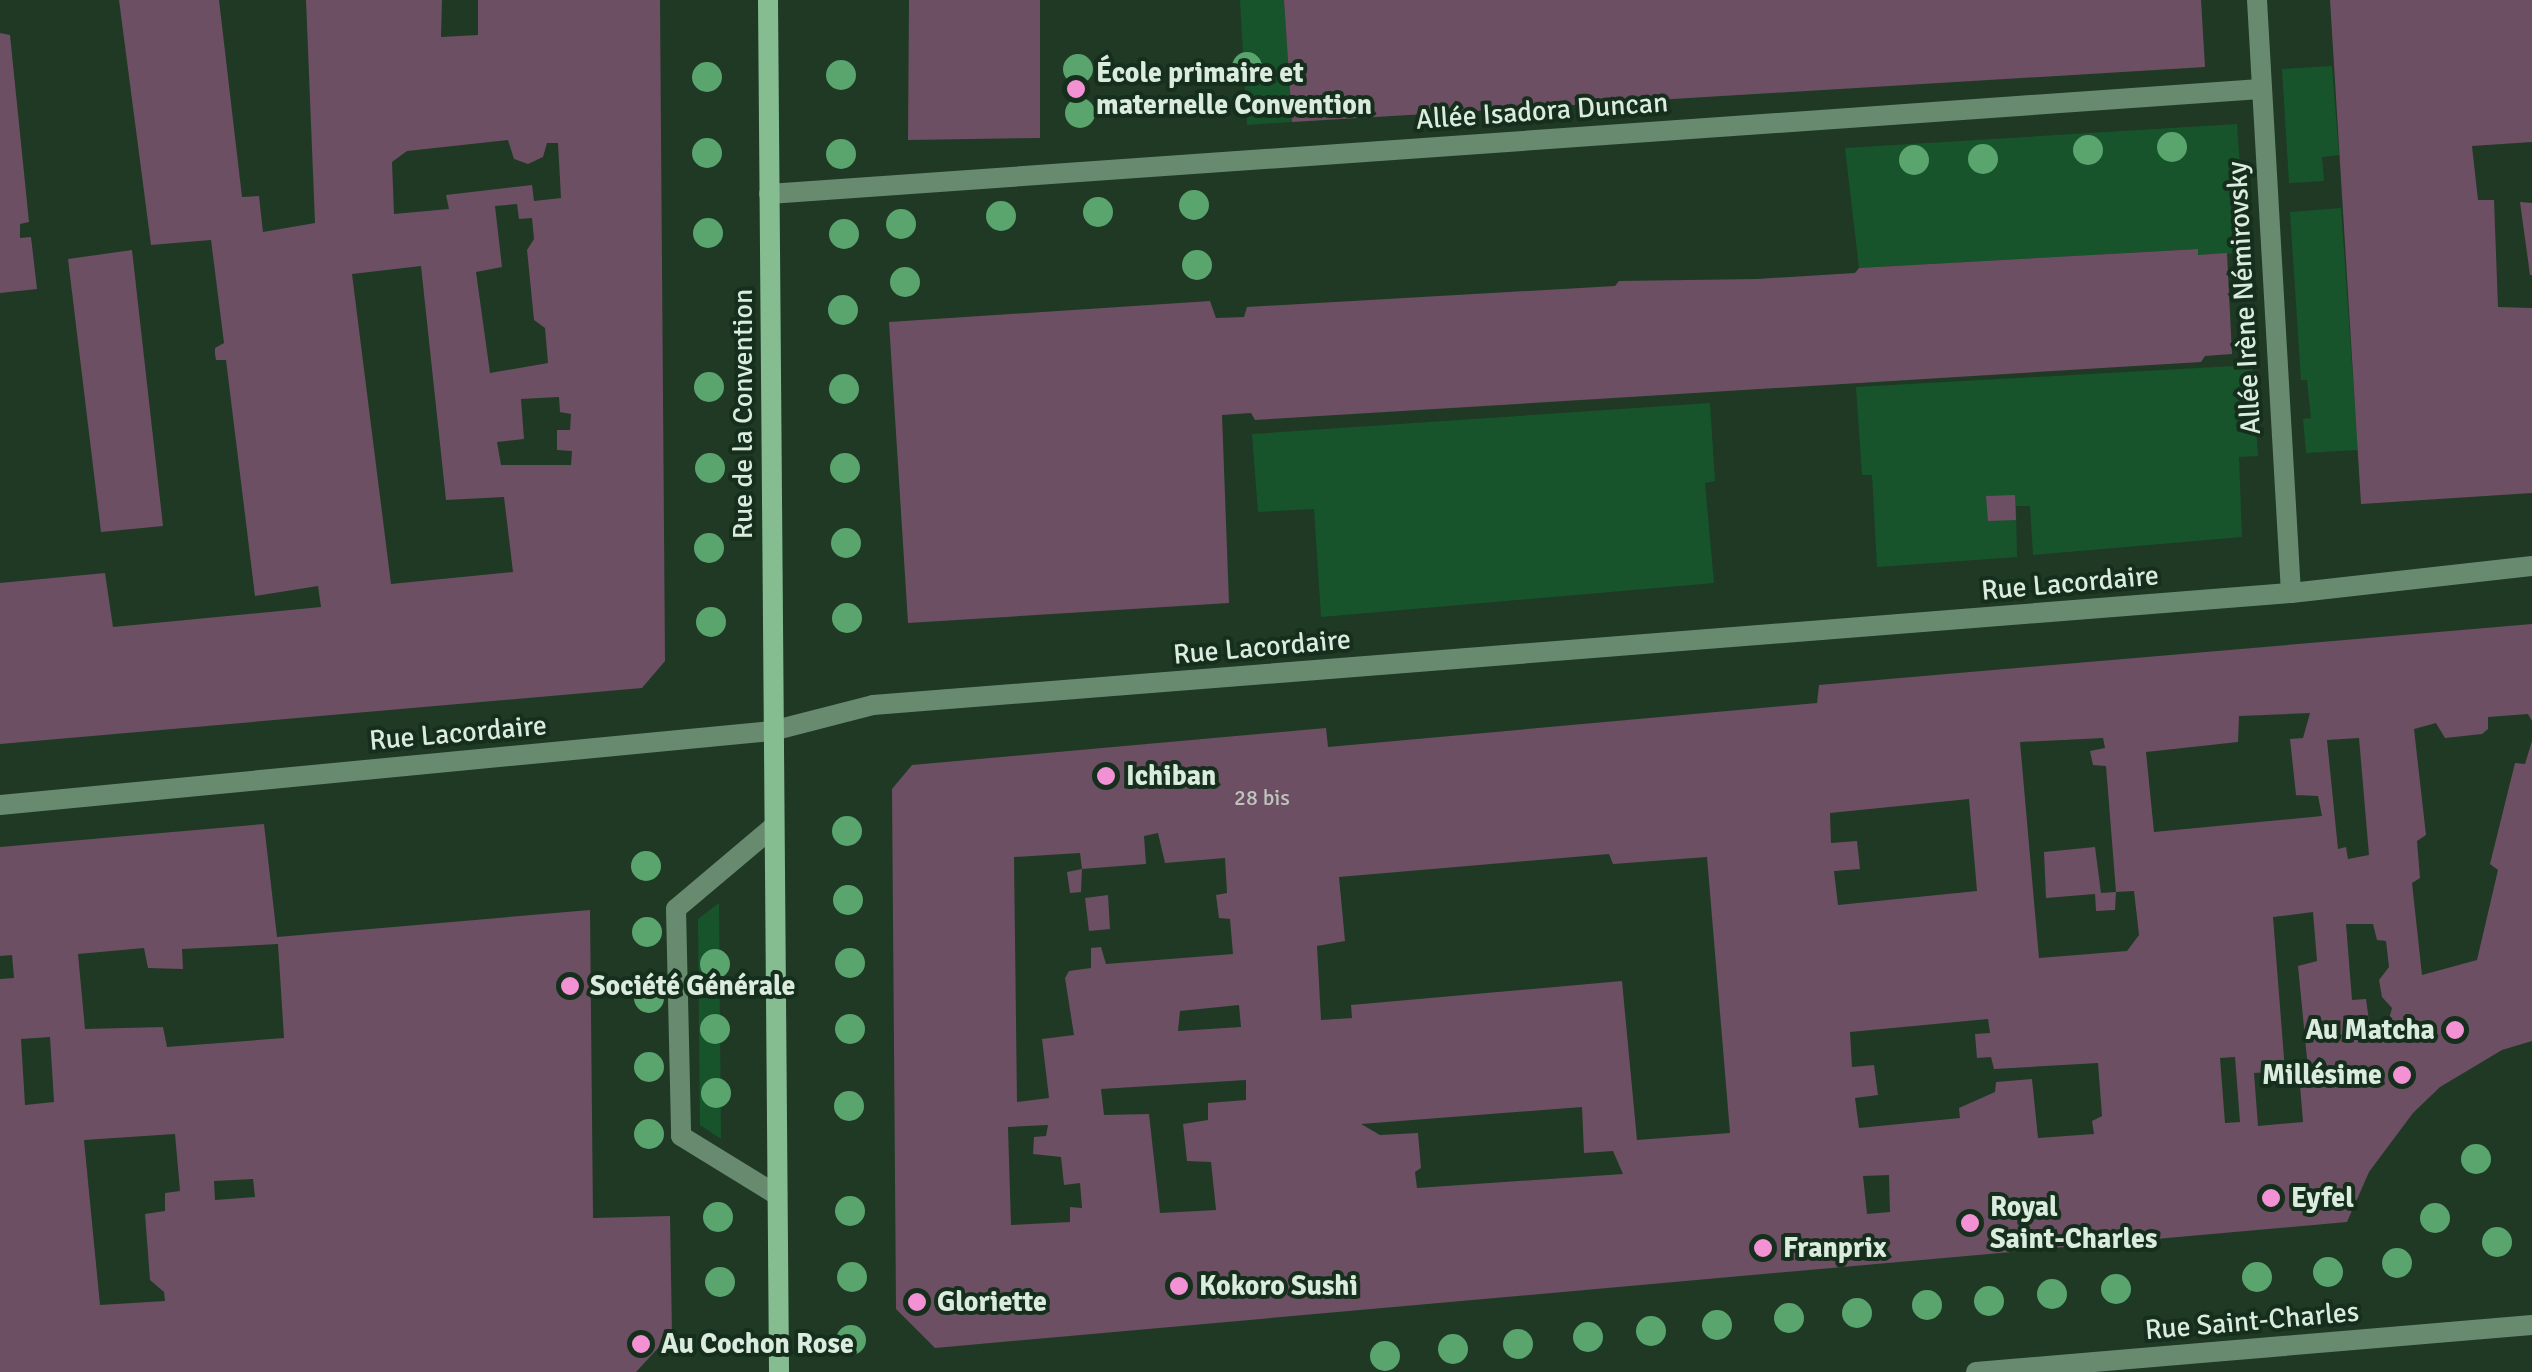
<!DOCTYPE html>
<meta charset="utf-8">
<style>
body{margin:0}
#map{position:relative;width:2532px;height:1372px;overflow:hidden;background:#1f3925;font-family:Signika,sans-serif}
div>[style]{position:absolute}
.green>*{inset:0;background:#17542b}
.building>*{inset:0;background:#6c4f62}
.lane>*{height:20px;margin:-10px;padding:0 10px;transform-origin:10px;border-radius:10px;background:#688b6f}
.street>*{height:20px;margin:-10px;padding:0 10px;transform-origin:10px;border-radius:10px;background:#688b6f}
.secondary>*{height:20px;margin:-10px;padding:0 10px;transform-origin:10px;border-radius:10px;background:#85bd91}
.trees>*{width:30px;height:30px;margin:-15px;border-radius:50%;background:#5aa56d}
.dots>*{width:28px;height:28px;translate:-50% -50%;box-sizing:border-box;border:5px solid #152f1c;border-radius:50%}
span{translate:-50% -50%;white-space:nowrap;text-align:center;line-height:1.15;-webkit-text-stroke:8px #152f1c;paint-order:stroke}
.number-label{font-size:22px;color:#bfc4bf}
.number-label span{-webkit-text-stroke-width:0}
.poi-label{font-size:28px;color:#dbebde;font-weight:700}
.left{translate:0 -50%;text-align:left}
.right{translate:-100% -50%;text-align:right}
.street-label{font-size:28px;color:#dbebde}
</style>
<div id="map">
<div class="green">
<i style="clip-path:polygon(1240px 0,1284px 0,1292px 122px,1247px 125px)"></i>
<i style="clip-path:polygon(2332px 66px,2339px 155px,2322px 157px,2324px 181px,2289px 183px,2282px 69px)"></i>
<i style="clip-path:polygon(2237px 124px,2246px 253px,2198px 255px,2197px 249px,1859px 268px,1845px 148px)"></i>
<i style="clip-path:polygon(2341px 208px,2358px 450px,2306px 453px,2303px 419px,2311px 418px,2307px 380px,2301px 380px,2290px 212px)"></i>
<i style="clip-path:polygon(2252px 365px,2258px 456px,2239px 457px,2242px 537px,2033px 555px,2030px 506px,2016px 506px,2017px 557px,1877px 567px,1872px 475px,1862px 475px,1856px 387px)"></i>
<i style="clip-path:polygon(1710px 403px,1715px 481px,1705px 483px,1714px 583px,1321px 617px,1314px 509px,1258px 512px,1252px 434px)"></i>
<i style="clip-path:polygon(719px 903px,721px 1139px,700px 1125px,698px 919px)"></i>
</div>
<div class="building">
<i style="clip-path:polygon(evenodd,119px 0,219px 0,242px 197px,259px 196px,263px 232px,315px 223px,306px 0,442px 0,441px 37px,478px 35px,478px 0,660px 0,665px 661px,642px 688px,0 744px,0 583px,105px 573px,113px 627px,321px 607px,318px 586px,255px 596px,226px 360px,216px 360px,215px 354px,215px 348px,224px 343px,211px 240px,151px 245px,119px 0,508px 140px,514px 159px,528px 164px,543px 157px,547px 143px,558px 143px,561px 198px,534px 201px,532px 185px,446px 195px,449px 209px,394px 214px,392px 162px,407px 151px,508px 140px,119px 0,517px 204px,519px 219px,532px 218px,534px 239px,527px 250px,534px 320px,545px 328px,548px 363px,490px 373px,476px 272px,502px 267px,495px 206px,517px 204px,119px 0,421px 266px,446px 500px,504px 497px,513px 572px,391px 584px,352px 274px,421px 266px,119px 0,559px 397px,560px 412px,571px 414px,570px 430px,557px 430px,557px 450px,572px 451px,571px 465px,501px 465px,497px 442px,524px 439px,521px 399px,559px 397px)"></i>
<i style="clip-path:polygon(909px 0,1040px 0,1040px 138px,908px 140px)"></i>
<i style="clip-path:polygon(1284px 0,2201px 0,2205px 67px,1292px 122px)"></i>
<i style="clip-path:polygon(2330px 0,2532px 0,2532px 142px,2472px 146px,2478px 200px,2494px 200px,2498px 307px,2532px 308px,2532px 493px,2361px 504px)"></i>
<i style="clip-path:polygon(0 33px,10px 35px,29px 222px,20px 224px,20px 238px,31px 237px,37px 289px,0 293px)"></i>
<i style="clip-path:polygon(2520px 202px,2532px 203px,2532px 275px,2530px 275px)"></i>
<i style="clip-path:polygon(2198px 249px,2198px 255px,2227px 253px,2232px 354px,2205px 356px,2201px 362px,1255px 420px,1251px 413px,1222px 415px,1229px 603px,908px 623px,889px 322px,1210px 301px,1216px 318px,1244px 317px,1247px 307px,1615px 286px,1619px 281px,1757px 279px,1855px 273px,1859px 268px)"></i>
<i style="clip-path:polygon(132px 250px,163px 526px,101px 532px,68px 259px)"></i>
<i style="clip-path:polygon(2015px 495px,2016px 520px,1988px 521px,1986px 496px)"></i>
<i style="clip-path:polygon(evenodd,2532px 624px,2532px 721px,2528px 714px,2488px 717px,2488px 729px,2482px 734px,2445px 738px,2436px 723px,2414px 729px,2426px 835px,2417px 841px,2420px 878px,2412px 883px,2422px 975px,2477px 960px,2498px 870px,2490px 864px,2515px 763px,2525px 764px,2532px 741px,2532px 1041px,2502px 1050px,2440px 1087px,2413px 1113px,2369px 1172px,2347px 1222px,935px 1348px,896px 1309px,892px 789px,912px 765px,1326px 728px,1328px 747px,1817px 703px,1819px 685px,2532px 624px,2310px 713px,2303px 738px,2290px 739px,2296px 795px,2318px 796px,2322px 816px,2154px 832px,2146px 752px,2238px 742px,2239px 716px,2310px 713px,2532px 624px,2103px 738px,2105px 748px,2090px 751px,2093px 765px,2106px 766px,2116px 892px,2134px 891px,2139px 935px,2127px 951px,2039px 958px,2020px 742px,2103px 738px,2532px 624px,2359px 738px,2369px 855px,2348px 859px,2346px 847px,2338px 849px,2327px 740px,2359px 738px,2532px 624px,1969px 799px,1977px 891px,1838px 905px,1834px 871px,1860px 869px,1857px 841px,1831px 843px,1830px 813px,1969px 799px,2532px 624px,1158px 833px,1165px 863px,1225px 858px,1227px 893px,1216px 895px,1219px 918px,1230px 919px,1233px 954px,1106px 964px,1101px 947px,1091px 948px,1091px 968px,1069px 971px,1065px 978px,1074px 1035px,1042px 1039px,1049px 1098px,1017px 1102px,1014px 857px,1080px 853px,1082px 869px,1067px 872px,1070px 893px,1081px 892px,1082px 869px,1146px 864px,1144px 836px,1158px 833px,2532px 624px,1609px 854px,1613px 864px,1707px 857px,1730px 1133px,1637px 1140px,1622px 981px,1351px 1005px,1352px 1018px,1321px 1020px,1317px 946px,1345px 941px,1339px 877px,1609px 854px,2532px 624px,2313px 912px,2317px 961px,2298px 966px,2308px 1069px,2299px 1073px,2303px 1122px,2258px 1126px,2254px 1073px,2285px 1071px,2273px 917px,2313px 912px,2532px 624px,2346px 924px,2373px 924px,2377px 940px,2386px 941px,2389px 967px,2379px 980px,2382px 997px,2392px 1008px,2387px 1026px,2370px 1028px,2366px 999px,2352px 1000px,2346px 924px,2532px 624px,1239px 1005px,1241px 1027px,1178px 1031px,1180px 1011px,1239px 1005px,2532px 624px,1988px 1019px,1990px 1033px,1975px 1034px,1977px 1058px,1991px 1057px,1994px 1069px,2098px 1063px,2102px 1116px,2092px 1121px,2094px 1134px,2038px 1138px,2032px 1079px,1996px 1082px,1995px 1092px,1959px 1108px,1960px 1118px,1859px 1128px,1855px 1098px,1878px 1095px,1874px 1065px,1852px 1067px,1850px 1032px,1988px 1019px,2532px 624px,2235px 1057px,2240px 1122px,2225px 1123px,2220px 1058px,2235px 1057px,2532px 624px,1246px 1080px,1246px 1100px,1208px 1103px,1208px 1120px,1183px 1124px,1187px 1161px,1211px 1162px,1216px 1210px,1160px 1213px,1149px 1114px,1104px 1115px,1101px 1089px,1246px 1080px,2532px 624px,1582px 1107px,1584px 1153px,1613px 1151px,1623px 1174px,1417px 1188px,1415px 1172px,1421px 1168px,1418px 1133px,1380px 1135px,1361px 1124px,1582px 1107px,2532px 624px,1048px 1125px,1046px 1136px,1034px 1137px,1033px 1154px,1061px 1157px,1064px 1185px,1080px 1183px,1082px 1208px,1070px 1207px,1070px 1222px,1011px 1225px,1008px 1127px,1048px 1125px,2532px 624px,1889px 1175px,1890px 1212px,1867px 1214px,1863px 1176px,1889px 1175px)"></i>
<i style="clip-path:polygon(evenodd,264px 824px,277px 937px,590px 910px,593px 1218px,670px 1216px,672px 1333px,636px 1372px,0 1372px,0 979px,14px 978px,12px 955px,0 956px,0 847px,264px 824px,278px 944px,284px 1038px,167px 1047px,163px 1027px,85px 1029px,78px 954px,144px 948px,148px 968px,183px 969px,182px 949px,278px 944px,264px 824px,50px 1037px,54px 1102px,25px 1105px,21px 1039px,50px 1037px,264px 824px,175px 1134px,180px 1191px,165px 1193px,165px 1211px,145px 1214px,150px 1280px,164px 1292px,165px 1301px,100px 1305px,84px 1140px,175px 1134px,264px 824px,253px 1179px,255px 1197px,215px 1200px,214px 1181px,253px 1179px)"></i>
<i style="clip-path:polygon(2095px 847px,2101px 893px,2116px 892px,2115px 910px,2096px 911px,2095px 894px,2046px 898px,2044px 852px)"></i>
<i style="clip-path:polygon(1108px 895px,1110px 929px,1089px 931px,1085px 898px)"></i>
</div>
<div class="lane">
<i style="left:773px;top:827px;width:127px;rotate:139.8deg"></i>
<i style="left:676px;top:909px;width:227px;rotate:88.7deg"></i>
<i style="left:681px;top:1136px;width:113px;rotate:31.6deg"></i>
</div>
<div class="street">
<i style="left:2257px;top:0;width:594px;rotate:86.72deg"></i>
<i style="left:769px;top:194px;width:1495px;rotate:-4.03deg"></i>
<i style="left:0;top:805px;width:776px;rotate:-5.48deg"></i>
<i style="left:772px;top:731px;width:104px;rotate:-14.4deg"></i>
<i style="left:873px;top:705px;width:1422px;rotate:-4.52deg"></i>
<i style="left:2291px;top:593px;width:243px;rotate:-6.4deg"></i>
<i style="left:1976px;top:1372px;width:558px;rotate:-4.83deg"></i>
</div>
<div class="secondary">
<i style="left:768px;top:0;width:1372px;rotate:89.54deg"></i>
</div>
<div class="trees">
<i style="left:1247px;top:67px"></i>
<i style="left:1078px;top:69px"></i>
<i style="left:841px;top:75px"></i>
<i style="left:707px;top:77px"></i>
<i style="left:1080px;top:113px"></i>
<i style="left:2172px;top:147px"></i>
<i style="left:2088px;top:150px"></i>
<i style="left:707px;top:153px"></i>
<i style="left:841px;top:154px"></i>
<i style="left:1983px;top:159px"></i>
<i style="left:1914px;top:160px"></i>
<i style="left:1194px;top:205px"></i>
<i style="left:1098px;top:212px"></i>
<i style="left:1001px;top:216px"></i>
<i style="left:901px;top:224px"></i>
<i style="left:708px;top:233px"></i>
<i style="left:844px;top:234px"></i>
<i style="left:1197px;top:265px"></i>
<i style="left:905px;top:282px"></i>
<i style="left:843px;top:310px"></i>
<i style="left:709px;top:387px"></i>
<i style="left:844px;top:389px"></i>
<i style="left:710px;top:468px"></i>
<i style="left:845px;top:468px"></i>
<i style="left:846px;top:543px"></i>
<i style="left:709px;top:548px"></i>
<i style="left:847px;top:618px"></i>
<i style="left:711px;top:622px"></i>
<i style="left:847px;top:831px"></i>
<i style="left:646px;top:866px"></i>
<i style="left:848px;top:900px"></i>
<i style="left:647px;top:932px"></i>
<i style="left:850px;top:963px"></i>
<i style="left:715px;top:964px"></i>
<i style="left:649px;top:998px"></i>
<i style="left:715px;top:1029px"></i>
<i style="left:850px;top:1029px"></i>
<i style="left:649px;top:1067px"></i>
<i style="left:716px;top:1093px"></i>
<i style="left:849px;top:1106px"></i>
<i style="left:649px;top:1134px"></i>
<i style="left:2476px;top:1159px"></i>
<i style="left:850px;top:1211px"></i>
<i style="left:718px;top:1217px"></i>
<i style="left:2435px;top:1218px"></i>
<i style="left:2497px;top:1242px"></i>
<i style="left:2397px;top:1263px"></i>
<i style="left:2328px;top:1272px"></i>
<i style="left:852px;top:1277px"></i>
<i style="left:2257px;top:1277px"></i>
<i style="left:720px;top:1282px"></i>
<i style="left:2116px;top:1289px"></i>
<i style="left:2052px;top:1294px"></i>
<i style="left:1989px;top:1301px"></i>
<i style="left:1927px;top:1305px"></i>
<i style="left:1857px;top:1313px"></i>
<i style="left:1789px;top:1318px"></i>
<i style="left:1717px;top:1325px"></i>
<i style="left:1651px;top:1331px"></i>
<i style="left:1588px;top:1337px"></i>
<i style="left:851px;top:1340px"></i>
<i style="left:1518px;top:1344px"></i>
<i style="left:1453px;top:1349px"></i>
<i style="left:1385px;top:1356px"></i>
</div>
<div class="dots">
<i style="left:1076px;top:89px;background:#f391d5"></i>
<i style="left:1106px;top:776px;background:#f391d5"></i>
<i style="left:570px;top:986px;background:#f391d5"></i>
<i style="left:2455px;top:1030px;background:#f391d5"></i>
<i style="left:2402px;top:1075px;background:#f391d5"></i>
<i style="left:2271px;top:1198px;background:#f391d5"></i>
<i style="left:1970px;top:1223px;background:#f391d5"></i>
<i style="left:1763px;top:1248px;background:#f391d5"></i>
<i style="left:1179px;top:1286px;background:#f391d5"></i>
<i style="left:917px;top:1302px;background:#f391d5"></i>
<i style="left:641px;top:1344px;background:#f391d5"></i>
</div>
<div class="number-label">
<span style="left:1262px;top:798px">28 bis</span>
</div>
<div class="poi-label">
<span class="left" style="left:1096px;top:89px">École primaire et<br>maternelle Convention</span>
<span class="left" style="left:1126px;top:776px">Ichiban</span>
<span class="left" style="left:590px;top:986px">Société Générale</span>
<span class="right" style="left:2435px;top:1030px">Au Matcha</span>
<span class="right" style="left:2382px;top:1075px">Millésime</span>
<span class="left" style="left:2291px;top:1198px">Eyfel</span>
<span class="left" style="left:1990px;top:1223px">Royal<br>Saint-Charles</span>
<span class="left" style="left:1783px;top:1248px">Franprix</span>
<span class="left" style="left:1199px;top:1286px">Kokoro Sushi</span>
<span class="left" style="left:937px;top:1302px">Gloriette</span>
<span class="left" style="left:661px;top:1344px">Au Cochon Rose</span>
</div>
<div class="street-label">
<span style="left:1542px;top:111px;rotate:-4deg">Allée Isadora Duncan</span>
<span style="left:2244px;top:298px;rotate:-93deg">Allée Irène Némirovsky</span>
<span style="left:743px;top:414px;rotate:-90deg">Rue de la Convention</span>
<span style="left:2070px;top:583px;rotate:-5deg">Rue Lacordaire</span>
<span style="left:1262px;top:647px;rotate:-5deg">Rue Lacordaire</span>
<span style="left:458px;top:733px;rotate:-5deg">Rue Lacordaire</span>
<span style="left:2252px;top:1321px;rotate:-5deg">Rue Saint-Charles</span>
</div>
</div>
